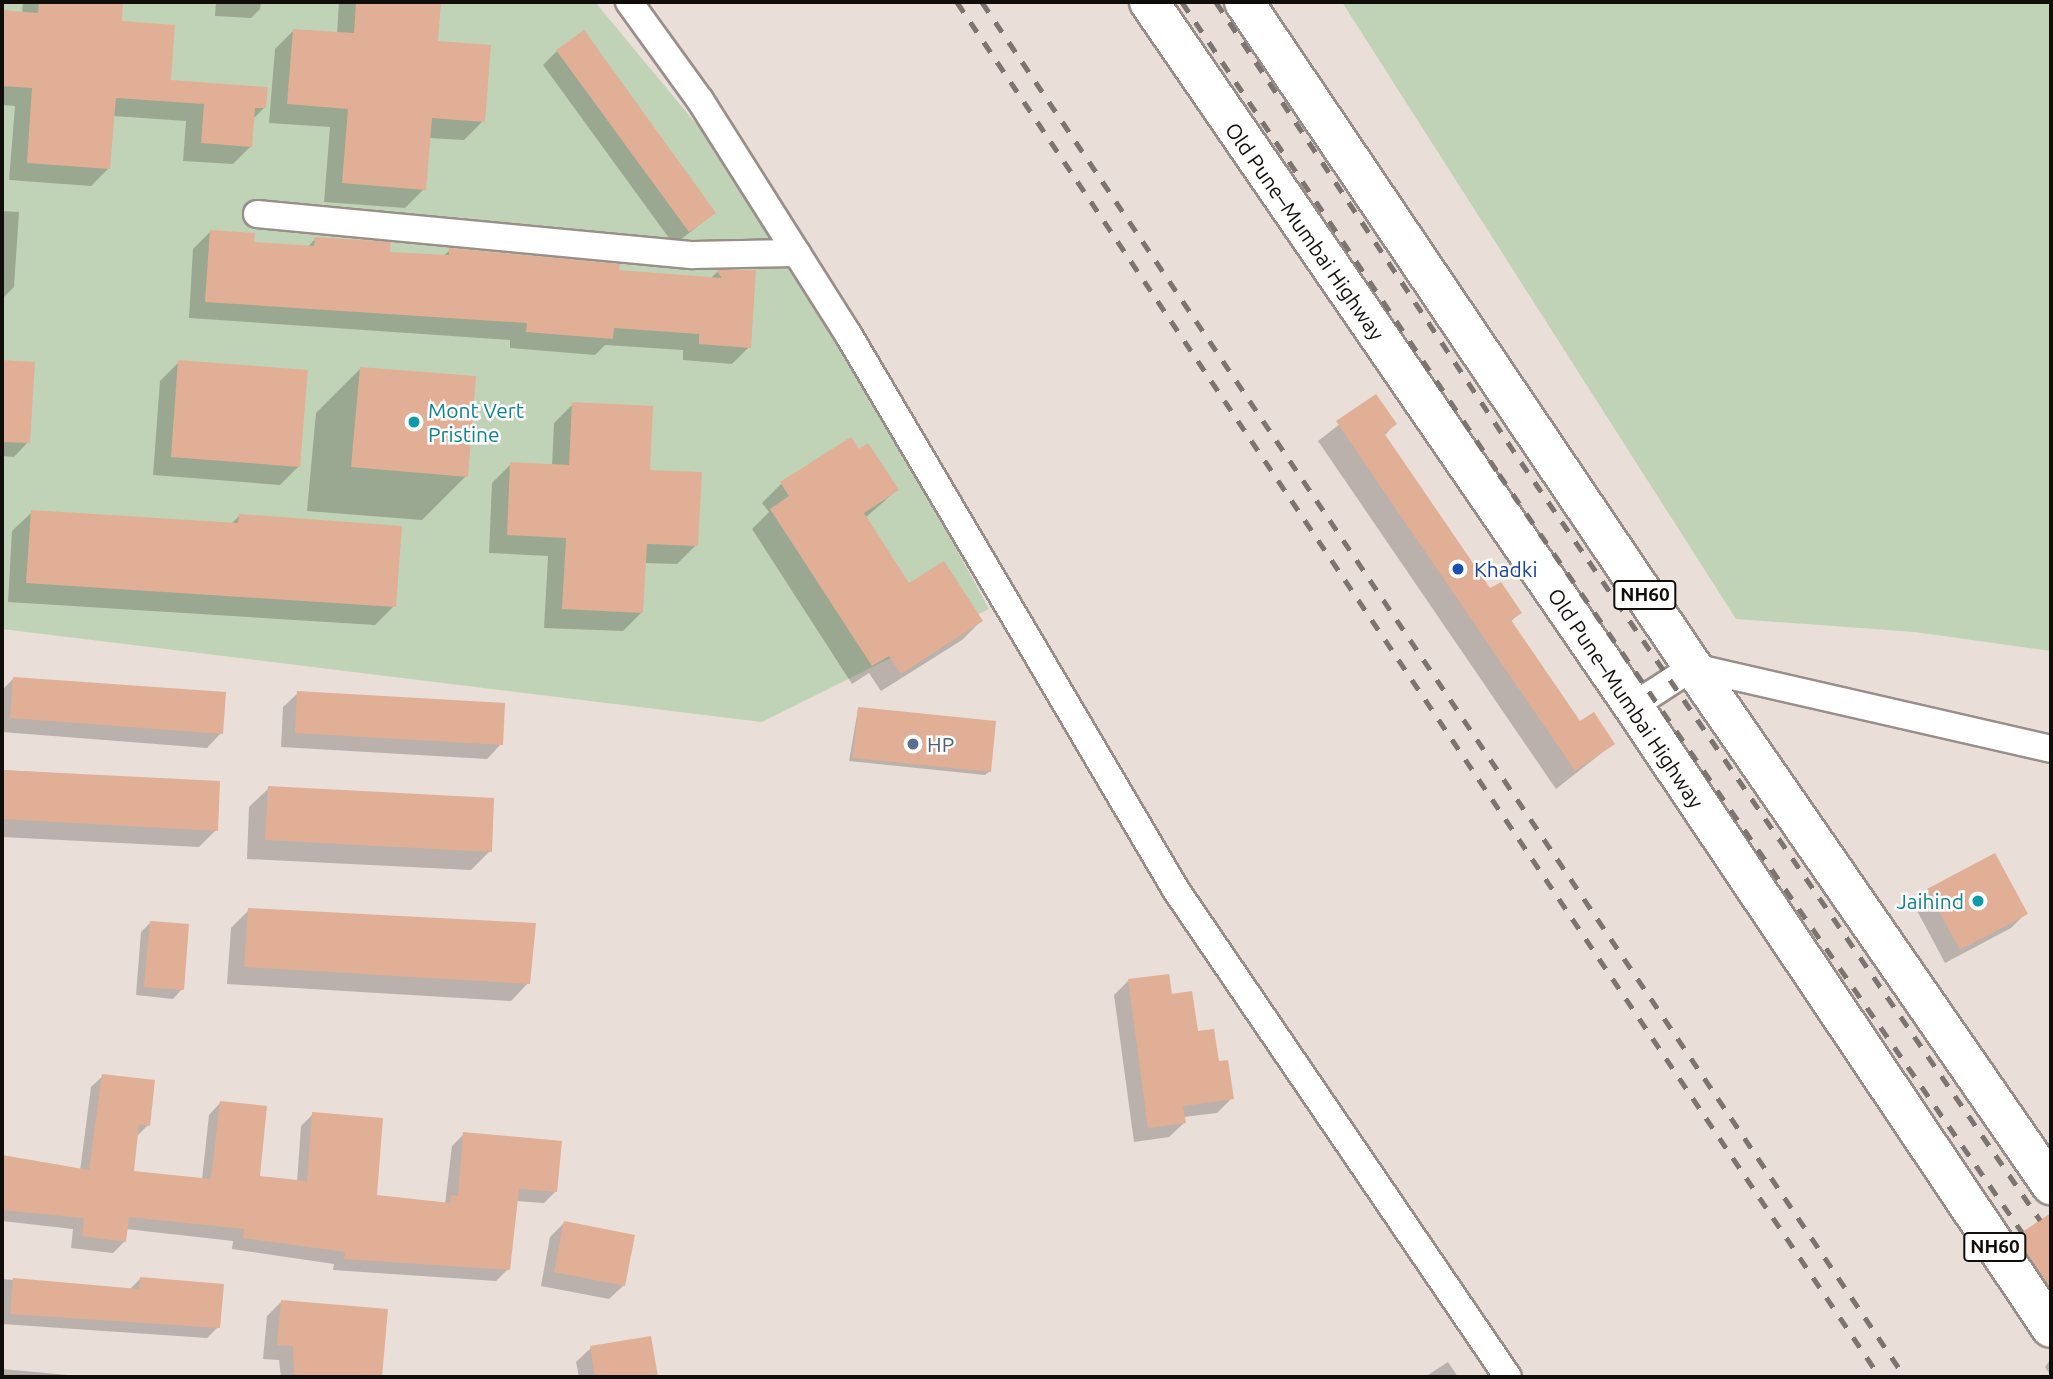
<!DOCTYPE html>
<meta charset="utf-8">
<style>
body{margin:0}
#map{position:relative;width:2053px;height:1379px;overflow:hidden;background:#e9ded8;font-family:Ubuntu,sans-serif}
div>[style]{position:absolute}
.green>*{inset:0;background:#c1d3b7}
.shadow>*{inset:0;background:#0003}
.building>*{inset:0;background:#e1af95}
.roads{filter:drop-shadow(2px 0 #998e89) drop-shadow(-2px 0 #998e89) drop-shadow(0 2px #998e89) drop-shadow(0 -2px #998e89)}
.minor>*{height:26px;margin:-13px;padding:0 13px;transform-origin:13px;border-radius:13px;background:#fff}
.trunk>*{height:38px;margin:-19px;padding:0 19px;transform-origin:19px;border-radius:19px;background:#fff}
.rail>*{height:5px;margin-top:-2.5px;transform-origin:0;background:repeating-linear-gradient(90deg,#7b7470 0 12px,transparent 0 24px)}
.dots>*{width:19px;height:19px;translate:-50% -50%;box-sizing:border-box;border:4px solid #fff;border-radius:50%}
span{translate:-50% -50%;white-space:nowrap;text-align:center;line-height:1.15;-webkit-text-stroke:5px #fff;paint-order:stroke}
.shield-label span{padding:2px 5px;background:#fff;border:2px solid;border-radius:5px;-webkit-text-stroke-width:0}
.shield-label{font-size:19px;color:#110d0b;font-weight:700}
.street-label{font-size:21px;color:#110d0b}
.culture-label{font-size:21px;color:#0d838f}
.left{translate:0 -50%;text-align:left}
.right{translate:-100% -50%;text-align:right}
.transit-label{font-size:21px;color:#164399}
.service-label{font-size:21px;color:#4e5e75}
.frame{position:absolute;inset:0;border:4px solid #110d0b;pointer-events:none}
</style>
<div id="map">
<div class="green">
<i style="clip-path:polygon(2px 2px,595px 2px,781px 226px,989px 609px,762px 722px,2px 629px)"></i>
<i style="clip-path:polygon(1342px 2px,2051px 2px,2051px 651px,1915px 632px,1736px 619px)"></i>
</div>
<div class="shadow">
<i style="clip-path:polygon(23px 2px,122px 2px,120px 22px,169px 81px,264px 108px,253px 119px,251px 146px,233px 164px,183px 161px,186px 121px,113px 116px,109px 168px,91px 186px,9px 180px,15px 106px,2px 105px,2px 12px,22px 13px)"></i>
<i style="clip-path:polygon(216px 2px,261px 2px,260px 9px,251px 18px,215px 16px)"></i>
<i style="clip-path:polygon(339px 2px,439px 2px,436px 43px,483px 121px,464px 140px,428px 138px,424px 189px,405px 208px,324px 202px,330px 127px,269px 123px,275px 49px,294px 30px,337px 34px)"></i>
<i style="clip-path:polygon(557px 51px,714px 213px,674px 245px,543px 65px)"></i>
<i style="clip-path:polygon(2px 211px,19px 212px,14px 287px,2px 299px)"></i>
<i style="clip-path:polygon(210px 232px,252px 244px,307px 248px,315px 239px,389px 253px,442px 257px,450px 250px,617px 272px,710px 279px,717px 272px,754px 271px,749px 347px,732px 364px,683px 360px,683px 350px,605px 345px,595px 355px,510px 348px,510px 340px,189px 318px,193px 249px)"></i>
<i style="clip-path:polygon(2px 362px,33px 364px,28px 442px,14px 457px,2px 456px)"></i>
<i style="clip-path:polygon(179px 362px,299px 466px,280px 485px,153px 475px,160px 381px)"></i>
<i style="clip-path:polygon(360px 369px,466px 476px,422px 520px,307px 511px,316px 413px)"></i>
<i style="clip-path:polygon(1376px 396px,1395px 424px,1384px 436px,1490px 591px,1520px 613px,1510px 622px,1580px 724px,1613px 744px,1556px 789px,1318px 441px)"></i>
<i style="clip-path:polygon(573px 404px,648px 472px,696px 545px,677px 564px,644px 563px,642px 612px,623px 631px,544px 628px,548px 556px,489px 553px,492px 483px,511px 464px,552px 466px,554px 423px)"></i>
<i style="clip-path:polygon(781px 484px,897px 490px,865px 518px,909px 585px,981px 621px,962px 640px,881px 691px,869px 673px,852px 684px,752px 529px,769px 512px,762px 503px)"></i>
<i style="clip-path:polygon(32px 512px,231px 524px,240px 515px,394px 606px,375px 625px,8px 602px,12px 531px)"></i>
<i style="clip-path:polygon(14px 678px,221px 733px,207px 748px,2px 732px,2px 690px)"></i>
<i style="clip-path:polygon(298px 693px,501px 744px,487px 759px,281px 747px,283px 707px)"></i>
<i style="clip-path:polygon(858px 709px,990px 771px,985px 775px,849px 761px)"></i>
<i style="clip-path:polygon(2px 770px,218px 783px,216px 830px,199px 847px,2px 837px)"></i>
<i style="clip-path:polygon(269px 788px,490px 851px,471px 870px,247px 859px,249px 807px)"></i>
<i style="clip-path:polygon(1928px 891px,2026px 913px,2011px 928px,1945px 963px,1914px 905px)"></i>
<i style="clip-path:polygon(249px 910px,528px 983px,511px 1001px,227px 984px,231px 928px)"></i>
<i style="clip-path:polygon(150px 923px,182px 989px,173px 999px,136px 995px,141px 932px)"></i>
<i style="clip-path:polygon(1128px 981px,1196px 1033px,1217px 1063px,1232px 1098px,1217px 1113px,1183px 1117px,1184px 1123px,1169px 1137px,1134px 1142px,1114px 995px)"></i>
<i style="clip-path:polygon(103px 1076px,148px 1125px,136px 1137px,132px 1173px,202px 1180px,209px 1115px,220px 1103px,258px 1177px,297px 1182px,301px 1126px,313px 1114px,375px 1197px,445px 1204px,452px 1146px,464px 1134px,555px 1192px,544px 1203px,516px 1201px,508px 1269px,496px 1281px,333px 1270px,334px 1264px,232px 1249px,233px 1241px,126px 1229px,125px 1241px,113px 1253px,71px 1248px,73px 1229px,2px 1221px,2px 1158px,80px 1171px,91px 1087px)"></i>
<i style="clip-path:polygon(2051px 1215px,2051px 1339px,1998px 1257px)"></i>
<i style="clip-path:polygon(564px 1223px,624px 1285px,609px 1299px,541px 1286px,550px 1237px)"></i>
<i style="clip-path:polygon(2px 1279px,129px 1290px,140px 1279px,218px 1327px,207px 1338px,2px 1324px)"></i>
<i style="clip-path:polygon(281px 1302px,375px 1368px,374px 1377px,281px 1377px,279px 1360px,263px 1359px,267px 1316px)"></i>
<i style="clip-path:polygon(650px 1338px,656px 1377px,579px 1377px,576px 1362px,591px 1348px)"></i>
<i style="clip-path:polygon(2051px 1359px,2051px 1376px,2045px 1367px)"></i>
<i style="clip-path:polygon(1448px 1362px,1458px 1377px,1425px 1377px)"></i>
<i style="clip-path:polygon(2px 1369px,90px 1377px,2px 1377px)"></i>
</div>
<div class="building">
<i style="clip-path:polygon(39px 2px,123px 2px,122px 21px,175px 25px,171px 80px,268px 87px,266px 108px,255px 108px,252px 147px,201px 143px,204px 104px,116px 98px,110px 169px,27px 163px,32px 88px,2px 86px,2px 10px,38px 13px)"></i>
<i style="clip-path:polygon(356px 2px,441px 2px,438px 41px,491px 45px,485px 122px,432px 118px,426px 190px,342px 183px,348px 109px,287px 104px,293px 29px,354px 33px)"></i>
<i style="clip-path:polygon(584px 30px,716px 213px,689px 232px,556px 50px)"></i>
<i style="clip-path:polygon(210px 230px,255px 233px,254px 242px,314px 246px,315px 237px,378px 241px,391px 242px,390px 252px,449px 255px,449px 248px,620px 264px,619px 270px,722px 278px,716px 270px,756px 270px,751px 348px,699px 344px,699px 334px,614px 328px,613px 339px,526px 332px,527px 323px,205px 302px)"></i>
<i style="clip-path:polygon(2px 360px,35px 362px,30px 443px,2px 442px)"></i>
<i style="clip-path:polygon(178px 360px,308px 370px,300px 467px,171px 457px)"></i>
<i style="clip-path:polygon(360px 367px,476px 376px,468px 477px,351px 467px)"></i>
<i style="clip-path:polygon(1376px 394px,1397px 424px,1384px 433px,1490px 588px,1501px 582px,1522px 613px,1511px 620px,1580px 721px,1594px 712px,1615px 744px,1575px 771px,1336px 421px)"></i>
<i style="clip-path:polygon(572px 402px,653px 406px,650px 470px,702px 472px,698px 546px,647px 544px,643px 613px,562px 609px,566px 538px,507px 535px,510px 462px,569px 465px)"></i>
<i style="clip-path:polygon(851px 437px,859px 449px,868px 443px,899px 490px,864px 513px,909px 583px,944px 561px,983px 621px,901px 674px,889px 656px,872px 666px,770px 509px,789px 496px,780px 482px)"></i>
<i style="clip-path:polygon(31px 510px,238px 523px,239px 514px,402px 526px,396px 607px,26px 583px)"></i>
<i style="clip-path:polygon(13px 677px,226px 692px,223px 734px,10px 718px)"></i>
<i style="clip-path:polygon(297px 691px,505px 703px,503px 745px,295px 733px)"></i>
<i style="clip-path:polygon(858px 707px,996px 721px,991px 772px,853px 758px)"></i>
<i style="clip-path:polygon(2px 770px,220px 781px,218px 831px,2px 819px)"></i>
<i style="clip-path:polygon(268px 786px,494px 798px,492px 852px,265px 840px)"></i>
<i style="clip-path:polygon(1995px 853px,2028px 914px,1960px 950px,1927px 889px)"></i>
<i style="clip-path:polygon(248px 908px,536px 923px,530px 984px,244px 967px)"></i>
<i style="clip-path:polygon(150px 921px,189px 924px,184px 990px,144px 987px)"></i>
<i style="clip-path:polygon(1169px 974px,1172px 994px,1192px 991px,1198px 1031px,1214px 1029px,1219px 1061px,1228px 1060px,1234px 1099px,1183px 1106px,1186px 1123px,1148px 1128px,1128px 979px)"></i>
<i style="clip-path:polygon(102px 1074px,155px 1080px,150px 1126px,139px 1124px,134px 1171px,211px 1179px,220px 1101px,267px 1106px,260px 1176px,307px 1181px,312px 1112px,383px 1118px,377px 1195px,450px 1203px,451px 1195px,458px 1196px,463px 1132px,562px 1141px,557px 1192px,519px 1189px,510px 1270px,344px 1259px,345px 1252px,243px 1238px,244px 1229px,129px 1217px,126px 1242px,82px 1236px,84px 1218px,2px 1210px,2px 1155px,89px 1170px)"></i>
<i style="clip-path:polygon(2051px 1213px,2051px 1289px,2016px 1236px)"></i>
<i style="clip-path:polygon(564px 1221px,635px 1235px,625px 1286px,554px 1272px)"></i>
<i style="clip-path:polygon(140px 1277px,224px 1284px,220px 1328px,10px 1314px,13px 1278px,139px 1289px)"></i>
<i style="clip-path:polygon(281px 1300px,388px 1309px,382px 1377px,294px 1377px,293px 1346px,277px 1345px)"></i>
<i style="clip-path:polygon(651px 1336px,658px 1377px,595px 1377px,590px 1346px)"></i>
</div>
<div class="roads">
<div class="minor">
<i style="left:629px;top:2px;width:121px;rotate:54.1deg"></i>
<i style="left:700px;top:100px;width:277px;rotate:57.7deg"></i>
<i style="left:848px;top:334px;width:646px;rotate:59.46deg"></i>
<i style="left:1176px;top:890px;width:589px;rotate:55.72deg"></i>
<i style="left:257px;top:214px;width:438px;rotate:5.4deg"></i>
<i style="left:693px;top:255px;width:104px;rotate:-1.1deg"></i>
<i style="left:1633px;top:706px;width:72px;rotate:-33deg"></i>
<i style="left:1693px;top:667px;width:367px;rotate:12.9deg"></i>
</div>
<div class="trunk">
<i style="left:1149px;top:2px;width:854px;rotate:55.49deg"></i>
<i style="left:1633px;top:706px;width:749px;rotate:56.1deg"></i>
<i style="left:1244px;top:2px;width:802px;rotate:55.97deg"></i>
<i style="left:1693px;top:667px;width:630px;rotate:55.35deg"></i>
</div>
</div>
<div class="rail">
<i style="left:957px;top:2px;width:1656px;rotate:56.13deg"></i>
<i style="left:982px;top:2px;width:1656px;rotate:56.13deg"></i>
<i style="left:1182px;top:2px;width:569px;rotate:56.11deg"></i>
<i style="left:1499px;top:474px;width:921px;rotate:55.4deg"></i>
<i style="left:1216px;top:2px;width:552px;rotate:56.45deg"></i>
<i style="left:1521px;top:462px;width:919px;rotate:55.6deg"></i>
</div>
<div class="dots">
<i style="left:414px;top:422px;background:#0f9aa8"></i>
<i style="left:1458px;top:569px;background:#1a4fb4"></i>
<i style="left:913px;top:744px;background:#5c6f8a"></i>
<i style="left:1978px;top:901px;background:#0f9aa8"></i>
</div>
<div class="shield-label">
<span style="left:1645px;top:595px">NH60</span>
<span style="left:1995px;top:1247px">NH60</span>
</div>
<div class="street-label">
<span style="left:1305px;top:231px;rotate:55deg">Old Pune–Mumbai Highway</span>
<span style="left:1626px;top:698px;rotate:56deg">Old Pune–Mumbai Highway</span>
</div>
<div class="culture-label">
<span class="left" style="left:428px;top:422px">Mont Vert<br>Pristine</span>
<span class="right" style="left:1964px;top:901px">Jaihind</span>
</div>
<div class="transit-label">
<span class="left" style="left:1474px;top:569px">Khadki</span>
</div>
<div class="service-label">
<span class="left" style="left:927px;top:744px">HP</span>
</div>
<div class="frame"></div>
</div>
